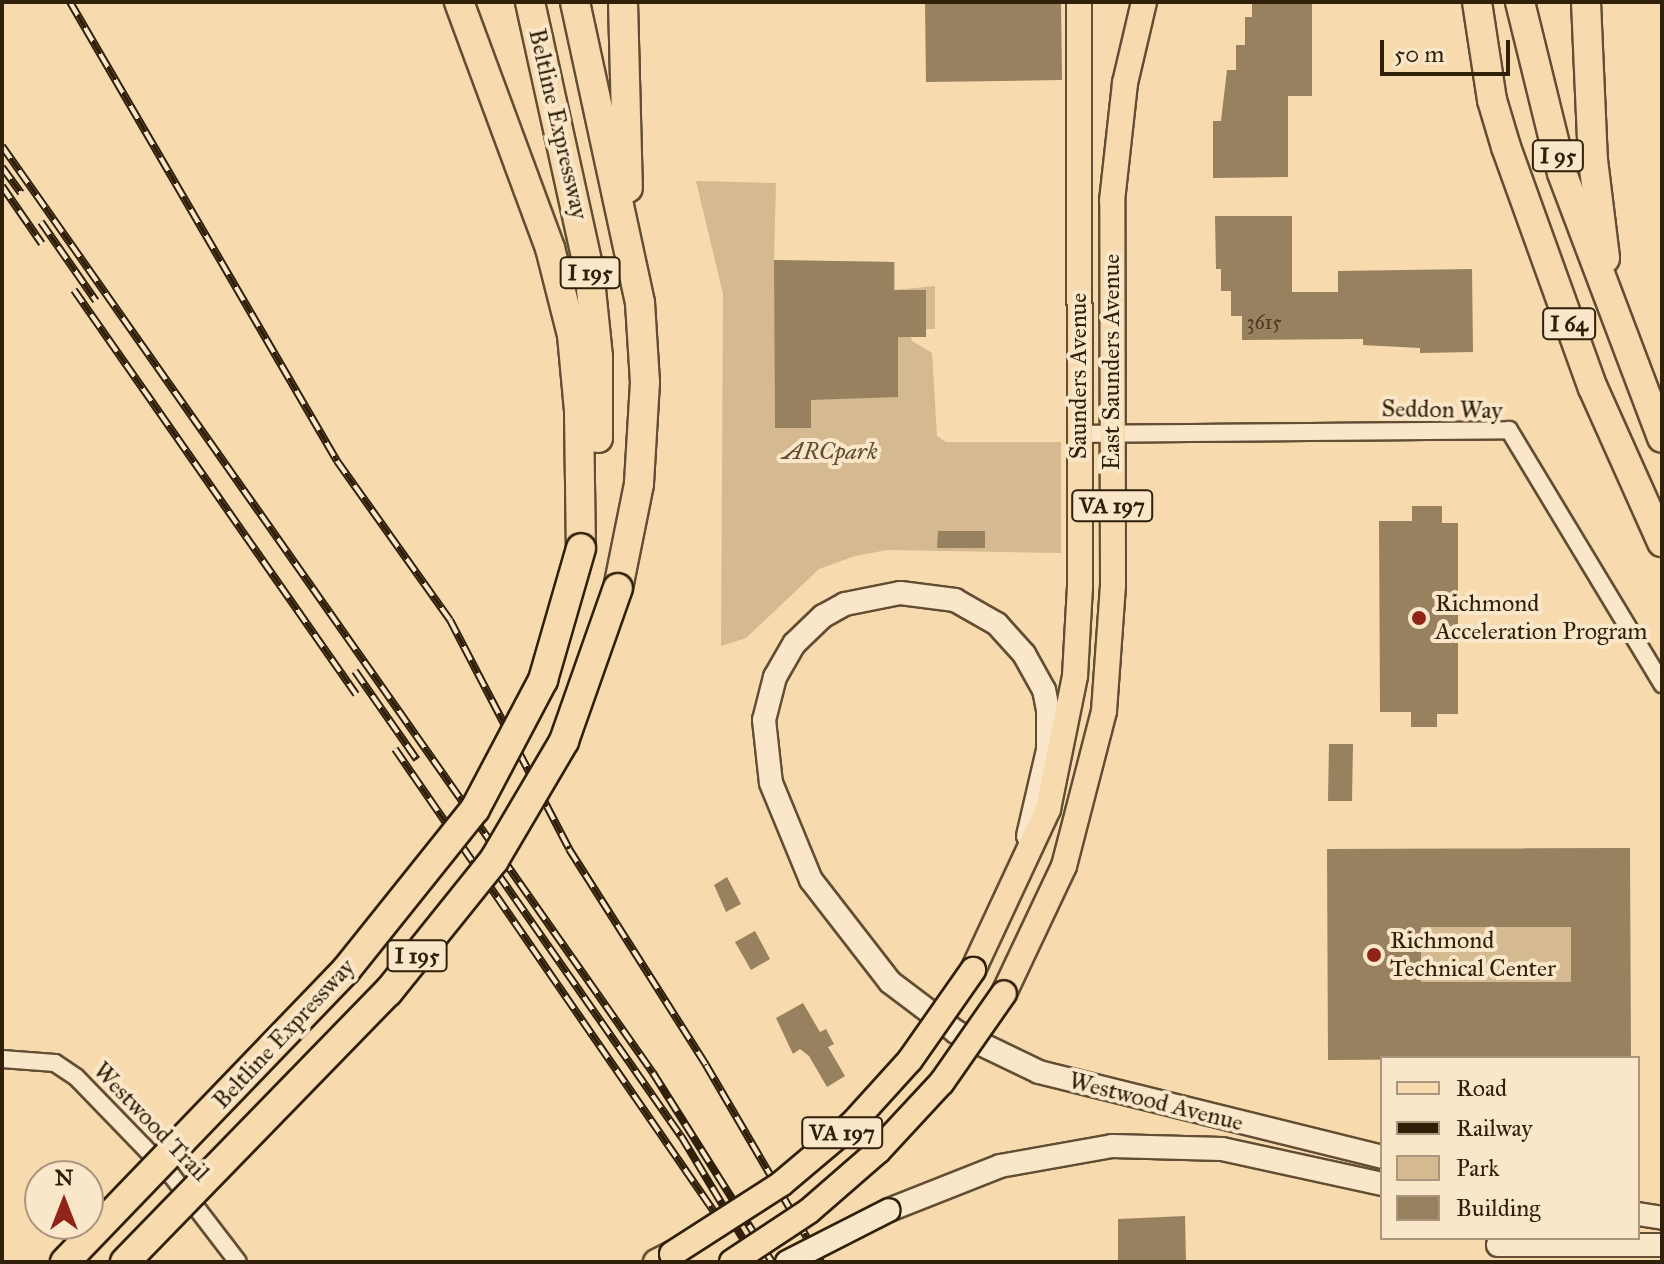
<!DOCTYPE html>
<style>
body{margin:0}
#map{position:relative;width:1664px;height:1264px;overflow:hidden;background:#f7daad;font-family:"IM FELL Great Primer",serif}
div>[style]{position:absolute}
.green>*{inset:0;background:#d5ba91}
.building>*{inset:0;background:#97815f}
.roads{filter:drop-shadow(2px 0 #624e33) drop-shadow(-2px 0 #624e33) drop-shadow(0 2px #624e33) drop-shadow(0 -2px #624e33)}
.minor>*{height:16px;margin:-8px;padding:0 8px;transform-origin:8px;border-radius:8px;background:#fae7ca}
.secondary>*{height:22px;margin:-11px;padding:0 11px;transform-origin:11px;border-radius:11px;background:#fae7ca}
.primary>*{height:24px;margin:-12px;padding:0 12px;transform-origin:12px;border-radius:12px;background:#f7daad}
.motorway>*{height:28px;margin:-14px;padding:0 14px;transform-origin:14px;border-radius:14px;background:#f7daad}
.rail>*{height:8px;margin-top:-4px;transform-origin:0;background:repeating-linear-gradient(90deg,#fae7ca 0 15px,#30200a 0 30px);box-sizing:border-box;border-block:2px solid #30200a}
.bridges{filter:drop-shadow(2px 0 #30200a) drop-shadow(-2px 0 #30200a) drop-shadow(0 2px #30200a) drop-shadow(0 -2px #30200a)}
.secondary-bridge>*{height:22px;margin:-11px;padding:0 11px;transform-origin:11px;border-radius:11px;background:#fae7ca}
.primary-bridge>*{height:24px;margin:-12px;padding:0 12px;transform-origin:12px;border-radius:12px;background:#f7daad}
.motorway-bridge>*{height:28px;margin:-14px;padding:0 14px;transform-origin:14px;border-radius:14px;background:#f7daad}
.dots>*{width:22px;height:22px;translate:-50% -50%;box-sizing:border-box;border:4px solid #fae7ca;border-radius:50%}
span{translate:-50% -50%;white-space:nowrap;text-align:center;line-height:1.15;-webkit-text-stroke:8px #fae7ca;paint-order:stroke}
.number-label{font-size:20px;color:#4a381f}
.number-label span{-webkit-text-stroke-width:0}
.shield-label span{padding:2px 6px;background:#fae7ca;border:2px solid;border-radius:6px;-webkit-text-stroke-width:0}
.shield-label{font-size:22px;color:#30200a;font-weight:700}
.street-label{font-size:24px;color:#30200a}
.park-label{font-size:24px;color:#624e32;font-style:italic}
.poi-label{font-size:24px;color:#30200a}
.left{translate:0 -50%;text-align:left}
.frame{position:absolute;inset:0;border:4px solid #30200a;pointer-events:none}
.legend{position:absolute;left:1380px;top:1056px;width:260px;height:184px;box-sizing:border-box;background:#fae7ca;border:2px solid #a9977d;margin:0;padding:10px 14px;list-style:none;font-size:24px;color:#30200a}
.legend li{display:flex;align-items:center;gap:16px;height:40px}
.legend b{width:40px;border:2px solid #a9977d}
.north{position:absolute;left:24px;top:1160px;width:80px;height:80px;box-sizing:border-box;background:#fae7ca;border:2px solid #a9977d;border-radius:50%;rotate:0deg;font-size:22px;font-weight:700;line-height:32px;text-align:center;color:#30200a}
.north::after{content:'';display:block;margin:auto;width:28px;height:36px;background:#8f2418;clip-path:polygon(50% 0,100% 100%,50% 72%,0 100%)}
.scale{position:absolute;left:1380px;top:40px;width:130px;height:36px;box-sizing:border-box;border:4px solid #30200a;border-top:0;padding-left:10px;font-size:24px;line-height:28px;white-space:nowrap;color:#30200a;-webkit-text-stroke:6px #fae7ca;paint-order:stroke}
</style>
<div id="map">
<div class="green">
<i style="clip-path:polygon(696px 181px,776px 183px,774px 260px,895px 262px,895px 290px,935px 286px,935px 329px,909px 329px,912px 341px,932px 353px,937px 436px,946px 442px,1061px 442px,1061px 553px,887px 550px,855px 556px,819px 569px,746px 638px,721px 646px,723px 294px)"></i>
<i style="clip-path:polygon(1421px 927px,1571px 927px,1571px 982px,1421px 982px)"></i>
</div>
<div class="building">
<i style="clip-path:polygon(925px 2px,1061px 2px,1062px 80px,926px 82px)"></i>
<i style="clip-path:polygon(1252px 2px,1312px 2px,1312px 96px,1288px 96px,1288px 177px,1213px 178px,1213px 121px,1221px 121px,1227px 70px,1236px 70px,1236px 45px,1245px 45px,1245px 17px,1252px 17px)"></i>
<i style="clip-path:polygon(1215px 216px,1292px 216px,1292px 292px,1338px 292px,1338px 271px,1472px 269px,1473px 352px,1420px 353px,1420px 348px,1363px 345px,1363px 339px,1242px 340px,1242px 316px,1231px 316px,1231px 291px,1221px 291px,1221px 269px,1216px 269px)"></i>
<i style="clip-path:polygon(774px 260px,894px 262px,894px 290px,926px 290px,926px 337px,898px 337px,898px 397px,811px 400px,811px 428px,775px 428px)"></i>
<i style="clip-path:polygon(1412px 506px,1442px 506px,1442px 523px,1458px 523px,1458px 714px,1437px 714px,1437px 727px,1411px 727px,1411px 712px,1380px 712px,1379px 521px,1412px 521px)"></i>
<i style="clip-path:polygon(938px 531px,985px 531px,985px 548px,937px 548px)"></i>
<i style="clip-path:polygon(1329px 744px,1353px 744px,1352px 801px,1328px 801px)"></i>
<i style="clip-path:polygon(evenodd,1630px 848px,1631px 1058px,1328px 1060px,1327px 849px,1630px 848px,1421px 927px,1571px 927px,1571px 982px,1421px 982px,1421px 927px)"></i>
<i style="clip-path:polygon(727px 877px,741px 904px,726px 912px,714px 885px)"></i>
<i style="clip-path:polygon(755px 931px,770px 959px,751px 970px,735px 942px)"></i>
<i style="clip-path:polygon(803px 1003px,820px 1032px,826px 1029px,834px 1044px,828px 1047px,845px 1076px,827px 1087px,809px 1056px,800px 1049px,793px 1054px,776px 1018px)"></i>
<i style="clip-path:polygon(1185px 1216px,1186px 1262px,1118px 1262px,1118px 1219px)"></i>
</div>
<div class="roads">
<div class="minor">
<i style="left:1080px;top:434px;width:429px;rotate:-0.5deg"></i>
<i style="left:1509px;top:430px;width:297px;rotate:58.9deg"></i>
<i style="left:2px;top:1059px;width:53px;rotate:4.3deg"></i>
<i style="left:55px;top:1063px;width:25px;rotate:34deg"></i>
<i style="left:76px;top:1077px;width:138px;rotate:45.9deg"></i>
<i style="left:172px;top:1176px;width:108px;rotate:52.5deg"></i>
</div>
<div class="secondary">
<i style="left:1028px;top:836px;width:88px;rotate:-76.9deg"></i>
<i style="left:1048px;top:750px;width:40px;rotate:-90deg"></i>
<i style="left:1048px;top:710px;width:20px;rotate:-101deg"></i>
<i style="left:1044px;top:690px;width:41px;rotate:-119.1deg"></i>
<i style="left:1024px;top:654px;width:40px;rotate:-132deg"></i>
<i style="left:997px;top:624px;width:48px;rotate:-150.3deg"></i>
<i style="left:955px;top:600px;width:55px;rotate:-172.7deg"></i>
<i style="left:900px;top:593px;width:56px;rotate:168.7deg"></i>
<i style="left:845px;top:604px;width:25px;rotate:151deg"></i>
<i style="left:823px;top:616px;width:40px;rotate:136deg"></i>
<i style="left:794px;top:644px;width:38px;rotate:120deg"></i>
<i style="left:775px;top:677px;width:44px;rotate:104.3deg"></i>
<i style="left:764px;top:720px;width:63px;rotate:83.7deg"></i>
<i style="left:771px;top:783px;width:105px;rotate:67.6deg"></i>
<i style="left:811px;top:880px;width:129px;rotate:52.2deg"></i>
<i style="left:890px;top:982px;width:83px;rotate:37.1deg"></i>
<i style="left:956px;top:1032px;width:92px;rotate:25.7deg"></i>
<i style="left:1039px;top:1072px;width:353px;rotate:13.9deg"></i>
<i style="left:889px;top:1210px;width:119px;rotate:-21.6deg"></i>
<i style="left:1000px;top:1166px;width:114px;rotate:-10.1deg"></i>
<i style="left:1112px;top:1146px;width:110px;rotate:1.6deg"></i>
<i style="left:1222px;top:1149px;width:164px;rotate:12.3deg"></i>
<i style="left:1638px;top:1214px;width:24px;rotate:9deg"></i>
<i style="left:1498px;top:1245px;width:164px"></i>
</div>
<div class="primary">
<i style="left:973px;top:970px;width:178px;rotate:-65deg"></i>
<i style="left:1048px;top:809px;width:136px;rotate:-78.5deg"></i>
<i style="left:1075px;top:676px;width:89px;rotate:-86.8deg"></i>
<i style="left:1080px;top:587px;width:585px;rotate:-90.1deg"></i>
<i style="left:1004px;top:993px;width:140px;rotate:-64.7deg"></i>
<i style="left:1064px;top:866px;width:160px;rotate:-75.5deg"></i>
<i style="left:1104px;top:711px;width:126px;rotate:-85.9deg"></i>
<i style="left:1113px;top:585px;width:384px;rotate:-90.1deg"></i>
<i style="left:1112px;top:201px;width:119px;rotate:-83.7deg"></i>
<i style="left:1125px;top:83px;width:83px;rotate:-76.8deg"></i>
<i style="left:656px;top:1262px;width:18px;rotate:-27deg"></i>
</div>
<div class="motorway">
<i style="left:459px;top:2px;width:262px;rotate:69.7deg"></i>
<i style="left:550px;top:248px;width:90px;rotate:75.8deg"></i>
<i style="left:572px;top:335px;width:76px;rotate:84.7deg"></i>
<i style="left:579px;top:411px;width:137px;rotate:89.2deg"></i>
<i style="left:530px;top:2px;width:274px;rotate:77.6deg"></i>
<i style="left:589px;top:270px;width:87px;rotate:84.1deg"></i>
<i style="left:598px;top:357px;width:81px;rotate:90deg"></i>
<i style="left:575px;top:2px;width:308px;rotate:77.8deg"></i>
<i style="left:640px;top:303px;width:79px;rotate:86.4deg"></i>
<i style="left:645px;top:382px;width:102px;rotate:93.4deg"></i>
<i style="left:639px;top:484px;width:106px;rotate:101.4deg"></i>
<i style="left:623px;top:2px;width:186px;rotate:88.5deg"></i>
<i style="left:1477px;top:2px;width:99px;rotate:81.3deg"></i>
<i style="left:1492px;top:100px;width:49px;rotate:73.4deg"></i>
<i style="left:1506px;top:147px;width:256px;rotate:70.2deg"></i>
<i style="left:1593px;top:388px;width:169px;rotate:65.9deg"></i>
<i style="left:1520px;top:2px;width:176px;rotate:76.2deg"></i>
<i style="left:1562px;top:173px;width:283px;rotate:69.3deg"></i>
<i style="left:1586px;top:2px;width:158px;rotate:87.5deg"></i>
<i style="left:1593px;top:160px;width:99px;rotate:83deg"></i>
</div>
</div>
<div class="rail">
<i style="left:70px;top:2px;width:531px;rotate:59.81deg"></i>
<i style="left:337px;top:461px;width:195px;rotate:54.6deg"></i>
<i style="left:450px;top:620px;width:258px;rotate:62.5deg"></i>
<i style="left:569px;top:849px;width:256px;rotate:57.6deg"></i>
<i style="left:706px;top:1065px;width:228px;rotate:59.7deg"></i>
<i style="left:2px;top:146px;width:1133px;rotate:54.92deg"></i>
<i style="left:653px;top:1073px;width:223px;rotate:57.8deg"></i>
<i style="left:2px;top:167px;width:32px;rotate:54deg"></i>
<i style="left:2px;top:186px;width:70px;rotate:55.4deg"></i>
<i style="left:41px;top:222px;width:96px;rotate:55.2deg"></i>
<i style="left:74px;top:290px;width:493px;rotate:55.1deg"></i>
<i style="left:355px;top:671px;width:108px;rotate:55.1deg"></i>
<i style="left:395px;top:749px;width:564px;rotate:55.41deg"></i>
<i style="left:498px;top:874px;width:320px;rotate:55.1deg"></i>
<i style="left:681px;top:1136px;width:147px;rotate:58.9deg"></i>
</div>
<div class="bridges">
<div class="secondary-bridge">
<i style="left:787px;top:1262px;width:114px;rotate:-27deg"></i>
</div>
<div class="primary-bridge">
<i style="left:672px;top:1254px;width:130px;rotate:-32.7deg"></i>
<i style="left:781px;top:1184px;width:93px;rotate:-40.2deg"></i>
<i style="left:852px;top:1124px;width:86px;rotate:-47.8deg"></i>
<i style="left:910px;top:1060px;width:110px;rotate:-55deg"></i>
<i style="left:732px;top:1262px;width:92px;rotate:-33.5deg"></i>
<i style="left:809px;top:1211px;width:91px;rotate:-41deg"></i>
<i style="left:878px;top:1151px;width:94px;rotate:-47.2deg"></i>
<i style="left:942px;top:1082px;width:108px;rotate:-55.1deg"></i>
</div>
<div class="motorway-bridge">
<i style="left:65px;top:1262px;width:405px;rotate:-46.1deg"></i>
<i style="left:346px;top:970px;width:206px;rotate:-51.3deg"></i>
<i style="left:475px;top:809px;width:146px;rotate:-62.2deg"></i>
<i style="left:543px;top:680px;width:137px;rotate:-73.9deg"></i>
<i style="left:125px;top:1262px;width:377px;rotate:-45.8deg"></i>
<i style="left:388px;top:992px;width:169px;rotate:-51.2deg"></i>
<i style="left:494px;top:860px;width:138px;rotate:-59.5deg"></i>
<i style="left:564px;top:741px;width:162px;rotate:-70.6deg"></i>
</div>
</div>
<div class="dots">
<i style="left:1419px;top:618px;background:#8f2418"></i>
<i style="left:1374px;top:955px;background:#8f2418"></i>
</div>
<div class="number-label">
<span style="left:1264px;top:322px">3615</span>
</div>
<div class="shield-label">
<span style="left:1558px;top:156px">I 95</span>
<span style="left:590px;top:273px">I 195</span>
<span style="left:1569px;top:324px">I 64</span>
<span style="left:1112px;top:506px">VA 197</span>
<span style="left:417px;top:956px">I 195</span>
<span style="left:842px;top:1133px">VA 197</span>
</div>
<div class="street-label">
<span style="left:558px;top:124px;rotate:77deg">Beltline Expressway</span>
<span style="left:1112px;top:362px;rotate:-90deg">East Saunders Avenue</span>
<span style="left:1079px;top:376px;rotate:-90deg">Saunders Avenue</span>
<span style="left:1442px;top:410px;rotate:1deg">Seddon Way</span>
<span style="left:284px;top:1034px;rotate:-47deg">Beltline Expressway</span>
<span style="left:1156px;top:1102px;rotate:14deg">Westwood Avenue</span>
<span style="left:151px;top:1122px;rotate:46deg">Westwood Trail</span>
</div>
<div class="park-label">
<span style="left:830px;top:452px">ARCpark</span>
</div>
<div class="poi-label">
<span class="left" style="left:1435px;top:618px">Richmond<br>Acceleration Program</span>
<span class="left" style="left:1390px;top:955px">Richmond<br>Technical Center</span>
</div>
<div class="frame"></div>
<ul class="legend">
<li><b style="height:10px;background:#f7daad"></b>Road</li>
<li><b style="height:10px;background:#30200a"></b>Railway</li>
<li><b style="height:22px;background:#d5ba91"></b>Park</li>
<li><b style="height:22px;background:#97815f"></b>Building</li>
</ul>
<div class="north">N</div>
<div class="scale">50 m</div>
</div>
